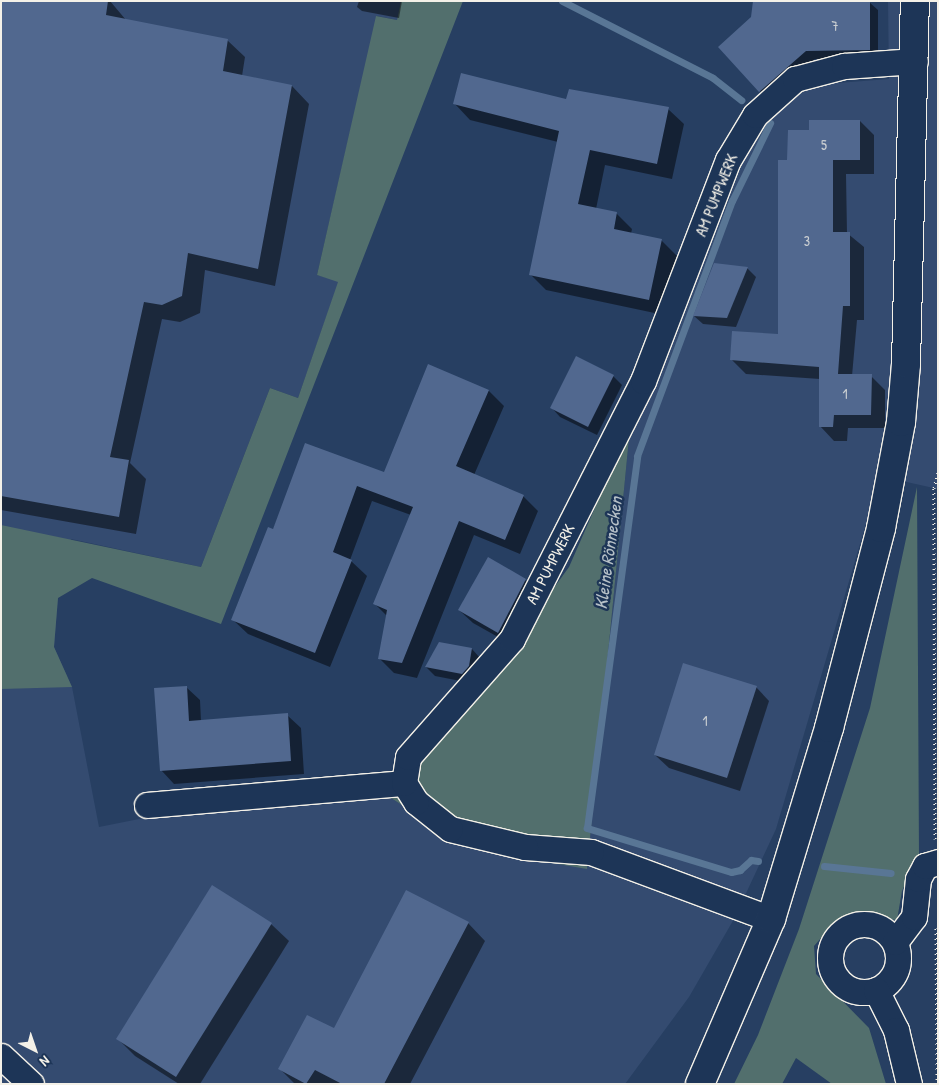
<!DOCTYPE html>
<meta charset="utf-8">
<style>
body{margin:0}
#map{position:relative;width:939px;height:1085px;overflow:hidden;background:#273f62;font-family:"Patrick Hand",sans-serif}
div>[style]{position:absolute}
.built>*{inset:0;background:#344b70}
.green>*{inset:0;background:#526f6d}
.shadow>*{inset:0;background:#0007}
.stream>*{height:7px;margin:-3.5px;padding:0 3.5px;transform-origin:3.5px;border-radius:3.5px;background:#597695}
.building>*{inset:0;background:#51688f}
.path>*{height:3px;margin-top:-1.5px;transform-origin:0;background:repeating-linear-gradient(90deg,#f4f1e8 0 1px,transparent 0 5px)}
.roads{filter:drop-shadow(1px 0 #f4f1e8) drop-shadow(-1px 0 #f4f1e8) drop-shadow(0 1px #f4f1e8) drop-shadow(0 -1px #f4f1e8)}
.minor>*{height:25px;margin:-12.5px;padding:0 12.5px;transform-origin:12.5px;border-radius:12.5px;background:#1d3557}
.minor>.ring{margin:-12.5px;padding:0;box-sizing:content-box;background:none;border:25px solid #1d3557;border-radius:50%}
.major>*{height:28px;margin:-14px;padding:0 14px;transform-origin:14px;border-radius:14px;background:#1d3557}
span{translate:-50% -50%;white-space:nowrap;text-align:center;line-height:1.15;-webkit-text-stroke:5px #1d3557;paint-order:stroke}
.number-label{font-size:14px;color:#cbcfd2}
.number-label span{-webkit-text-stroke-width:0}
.street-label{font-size:16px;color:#f4f1e8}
.water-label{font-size:18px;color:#b6c0c7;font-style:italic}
.frame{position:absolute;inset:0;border:2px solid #f4f1e8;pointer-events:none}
.north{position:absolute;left:10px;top:1025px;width:50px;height:50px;-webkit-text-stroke:4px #1d3557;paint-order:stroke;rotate:139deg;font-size:14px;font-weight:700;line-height:20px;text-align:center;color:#f4f1e8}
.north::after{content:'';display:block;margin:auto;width:18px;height:22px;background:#f4f1e8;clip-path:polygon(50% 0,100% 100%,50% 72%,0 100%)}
</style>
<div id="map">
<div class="built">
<i style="clip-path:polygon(1px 1px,401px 1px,397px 20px,377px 16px,317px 275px,339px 281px,298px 398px,270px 388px,201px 567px,71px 539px,58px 597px,54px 647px,72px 687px,99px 827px,144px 818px,388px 796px,411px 811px,587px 868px,630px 428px,656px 385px,742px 164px,764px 121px,799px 86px,889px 79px,888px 1px,938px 1px,938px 489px,880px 476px,776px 829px,734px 919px,689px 997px,625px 1084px,1px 1084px)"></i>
</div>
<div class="green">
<i style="clip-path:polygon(401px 1px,463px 1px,221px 624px,92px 578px,58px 598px,54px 647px,72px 687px,1px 689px,1px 525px,201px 567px,270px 388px,298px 398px,338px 282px,317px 275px,376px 16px,397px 20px)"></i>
<i style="clip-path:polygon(630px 428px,587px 869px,523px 858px,411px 811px,388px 796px,453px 727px,569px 567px)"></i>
<i style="clip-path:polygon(917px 487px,919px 855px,902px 891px,897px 920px,862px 916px,836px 921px,814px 946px,816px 974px,869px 1028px,886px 1084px,832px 1084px,796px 1058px,782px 1084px,734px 1084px,758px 1035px,799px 929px,870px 708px)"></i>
</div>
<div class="shadow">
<i style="clip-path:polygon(1px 1px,110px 1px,126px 20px,227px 40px,245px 57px,242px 76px,292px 86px,309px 104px,275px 286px,205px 270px,200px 313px,180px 322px,162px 319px,130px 463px,146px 479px,136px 534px,1px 510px)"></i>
<i style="clip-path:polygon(359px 1px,402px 1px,399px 18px,362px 11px,357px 7px)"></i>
<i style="clip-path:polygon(869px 2px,878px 10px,878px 58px,815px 59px,769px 100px,760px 91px,752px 18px)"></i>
<i style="clip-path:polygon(567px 101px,668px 109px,684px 124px,672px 179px,605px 165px,596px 209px,617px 214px,632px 229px,631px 234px,661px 240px,677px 256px,664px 315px,546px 290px,530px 274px,558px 142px,470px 120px,455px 104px)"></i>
<i style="clip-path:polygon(860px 121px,874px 135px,874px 174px,846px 174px,847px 233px,864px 247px,864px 320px,857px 320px,852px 376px,871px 376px,885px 390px,885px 428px,848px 428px,847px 441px,834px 441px,820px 426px,820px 379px,746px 374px,732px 360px,779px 336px,789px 162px,810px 131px)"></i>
<i style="clip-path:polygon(747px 268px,756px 277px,736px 327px,703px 324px,694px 316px)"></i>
<i style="clip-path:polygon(576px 358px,613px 376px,622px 385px,597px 435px,560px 417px,552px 408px)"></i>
<i style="clip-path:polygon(429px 366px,489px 391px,504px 406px,474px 475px,523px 496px,538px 511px,520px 554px,474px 535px,417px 678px,394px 673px,379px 658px,387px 616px,375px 604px,411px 515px,372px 501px,350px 560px,367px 576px,330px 667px,248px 634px,232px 619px,273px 530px,306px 445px,384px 474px)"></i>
<i style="clip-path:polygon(489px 559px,525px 580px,539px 594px,512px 645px,473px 623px,459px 610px)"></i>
<i style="clip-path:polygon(440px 644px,472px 649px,480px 658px,471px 683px,435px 676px,426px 667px)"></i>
<i style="clip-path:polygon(186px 687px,200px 700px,201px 721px,287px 715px,301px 728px,304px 774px,174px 784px,161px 770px)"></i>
<i style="clip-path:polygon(756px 687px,769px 701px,740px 791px,669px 768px,655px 755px)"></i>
<i style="clip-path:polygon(468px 923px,485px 941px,410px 1084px,295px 1084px,280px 1069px,334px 1030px)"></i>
<i style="clip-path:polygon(271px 924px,289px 941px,200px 1084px,179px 1084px,135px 1056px,118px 1039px)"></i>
</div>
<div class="stream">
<i style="left:562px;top:1px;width:169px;rotate:27deg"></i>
<i style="left:713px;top:78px;width:36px;rotate:38deg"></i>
<i style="left:758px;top:861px;width:7px;rotate:-172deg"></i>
<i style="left:751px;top:860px;width:15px;rotate:138deg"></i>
<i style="left:740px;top:870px;width:9px;rotate:167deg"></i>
<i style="left:731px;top:872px;width:151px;rotate:-163deg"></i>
<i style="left:587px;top:828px;width:375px;rotate:-82.3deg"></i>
<i style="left:637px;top:456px;width:272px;rotate:-69.6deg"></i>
<i style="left:732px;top:201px;width:87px;rotate:-64deg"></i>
<i style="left:824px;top:866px;width:67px;rotate:6deg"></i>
</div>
<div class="building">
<i style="clip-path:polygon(1px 1px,108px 1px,106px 15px,228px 39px,223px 71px,292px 85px,258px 269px,188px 253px,182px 296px,162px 305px,144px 302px,110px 457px,129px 460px,119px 517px,1px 496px)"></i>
<i style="clip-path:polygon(753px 1px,870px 1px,870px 50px,806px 51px,759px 92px,718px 47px,751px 17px)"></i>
<i style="clip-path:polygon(461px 73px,566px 99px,569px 89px,669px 107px,657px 164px,590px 150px,578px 204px,617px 212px,614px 229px,662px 239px,649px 300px,529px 275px,559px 131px,453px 104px)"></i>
<i style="clip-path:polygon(809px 120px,860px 120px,860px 160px,833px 160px,833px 232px,850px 232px,850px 306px,843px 306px,838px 374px,872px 374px,871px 415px,834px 415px,833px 427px,819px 427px,819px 367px,730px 360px,732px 331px,778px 334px,778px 160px,787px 160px,788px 130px,809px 130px)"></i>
<i style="clip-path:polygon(714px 263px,748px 267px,727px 318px,693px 316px)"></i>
<i style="clip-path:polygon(576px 356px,614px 375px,588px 427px,550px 408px)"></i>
<i style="clip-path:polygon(428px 364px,489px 390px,456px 466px,524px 495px,505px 540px,459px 521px,402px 663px,378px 659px,387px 610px,373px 604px,413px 507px,357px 486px,333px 552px,352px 560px,315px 653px,231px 620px,268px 527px,273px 529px,305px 443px,384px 472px)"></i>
<i style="clip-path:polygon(488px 557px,526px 579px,498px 633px,458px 610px)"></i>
<i style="clip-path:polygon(439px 642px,472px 648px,469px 666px,462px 674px,425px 667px)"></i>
<i style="clip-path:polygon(683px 663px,757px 686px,727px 778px,654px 755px)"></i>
<i style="clip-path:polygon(187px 686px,189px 721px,288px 713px,291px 761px,160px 771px,154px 688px)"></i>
<i style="clip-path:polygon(212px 885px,272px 923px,176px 1077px,116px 1039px)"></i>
<i style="clip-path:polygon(406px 890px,469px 922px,384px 1084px,342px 1084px,315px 1070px,306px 1084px,278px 1069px,307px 1015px,334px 1028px)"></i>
</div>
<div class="path">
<i style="left:935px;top:839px;width:351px;rotate:-90.2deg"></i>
<i style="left:934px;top:488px;width:16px;rotate:-76deg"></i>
<i style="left:936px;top:928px;width:156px;rotate:89.6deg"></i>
</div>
<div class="roads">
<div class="minor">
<i style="left:147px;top:805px;width:258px;rotate:-4.9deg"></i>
<i style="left:771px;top:919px;width:192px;rotate:-159.6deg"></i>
<i style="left:591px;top:852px;width:66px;rotate:-175.7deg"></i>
<i style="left:525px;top:847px;width:77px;rotate:-166.5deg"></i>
<i style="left:450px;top:829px;width:43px;rotate:-141.5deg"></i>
<i style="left:416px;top:802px;width:22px;rotate:-122deg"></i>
<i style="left:404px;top:783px;width:26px;rotate:-81deg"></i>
<i style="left:408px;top:757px;width:157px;rotate:-48.6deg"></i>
<i style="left:512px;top:639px;width:289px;rotate:-63.1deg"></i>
<i style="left:643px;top:381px;width:237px;rotate:-69deg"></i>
<i style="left:728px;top:160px;width:52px;rotate:-59deg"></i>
<i style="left:755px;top:115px;width:54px;rotate:-42deg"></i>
<i style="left:795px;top:79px;width:51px;rotate:-14.9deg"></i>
<i style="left:844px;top:66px;width:71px;rotate:-4deg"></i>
<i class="ring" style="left:830px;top:924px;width:43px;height:43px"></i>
<i style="left:895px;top:942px;width:31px;rotate:-53deg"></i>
<i style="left:914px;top:917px;width:38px;rotate:-84deg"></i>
<i style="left:918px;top:879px;width:15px;rotate:-62deg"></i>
<i style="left:925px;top:866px;width:14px;rotate:-17deg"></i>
<i style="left:876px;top:990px;width:45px;rotate:63.4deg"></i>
<i style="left:896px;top:1030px;width:56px;rotate:76.5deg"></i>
<i style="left:1px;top:1056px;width:41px;rotate:43deg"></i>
</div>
<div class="major">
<i style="left:700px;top:1084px;width:180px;rotate:-66.7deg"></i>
<i style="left:771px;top:919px;width:200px;rotate:-73.1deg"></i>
<i style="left:829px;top:728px;width:207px;rotate:-75.4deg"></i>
<i style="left:881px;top:528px;width:108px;rotate:-79.3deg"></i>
<i style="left:901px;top:422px;width:58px;rotate:-85.1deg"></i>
<i style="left:906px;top:364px;width:363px;rotate:-88.6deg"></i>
</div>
</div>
<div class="number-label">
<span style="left:835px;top:26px">7</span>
<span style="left:824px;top:145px">5</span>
<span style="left:807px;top:241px">3</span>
<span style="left:845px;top:394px">1</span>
<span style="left:705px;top:721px">1</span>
</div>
<div class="street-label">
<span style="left:716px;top:195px;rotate:-68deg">AM PUMPWERK</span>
<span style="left:550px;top:564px;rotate:-63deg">AM PUMPWERK</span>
</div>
<div class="water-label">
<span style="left:609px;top:553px;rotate:-82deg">Kleine Rönnecken</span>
</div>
<div class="frame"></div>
<div class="north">N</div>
</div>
